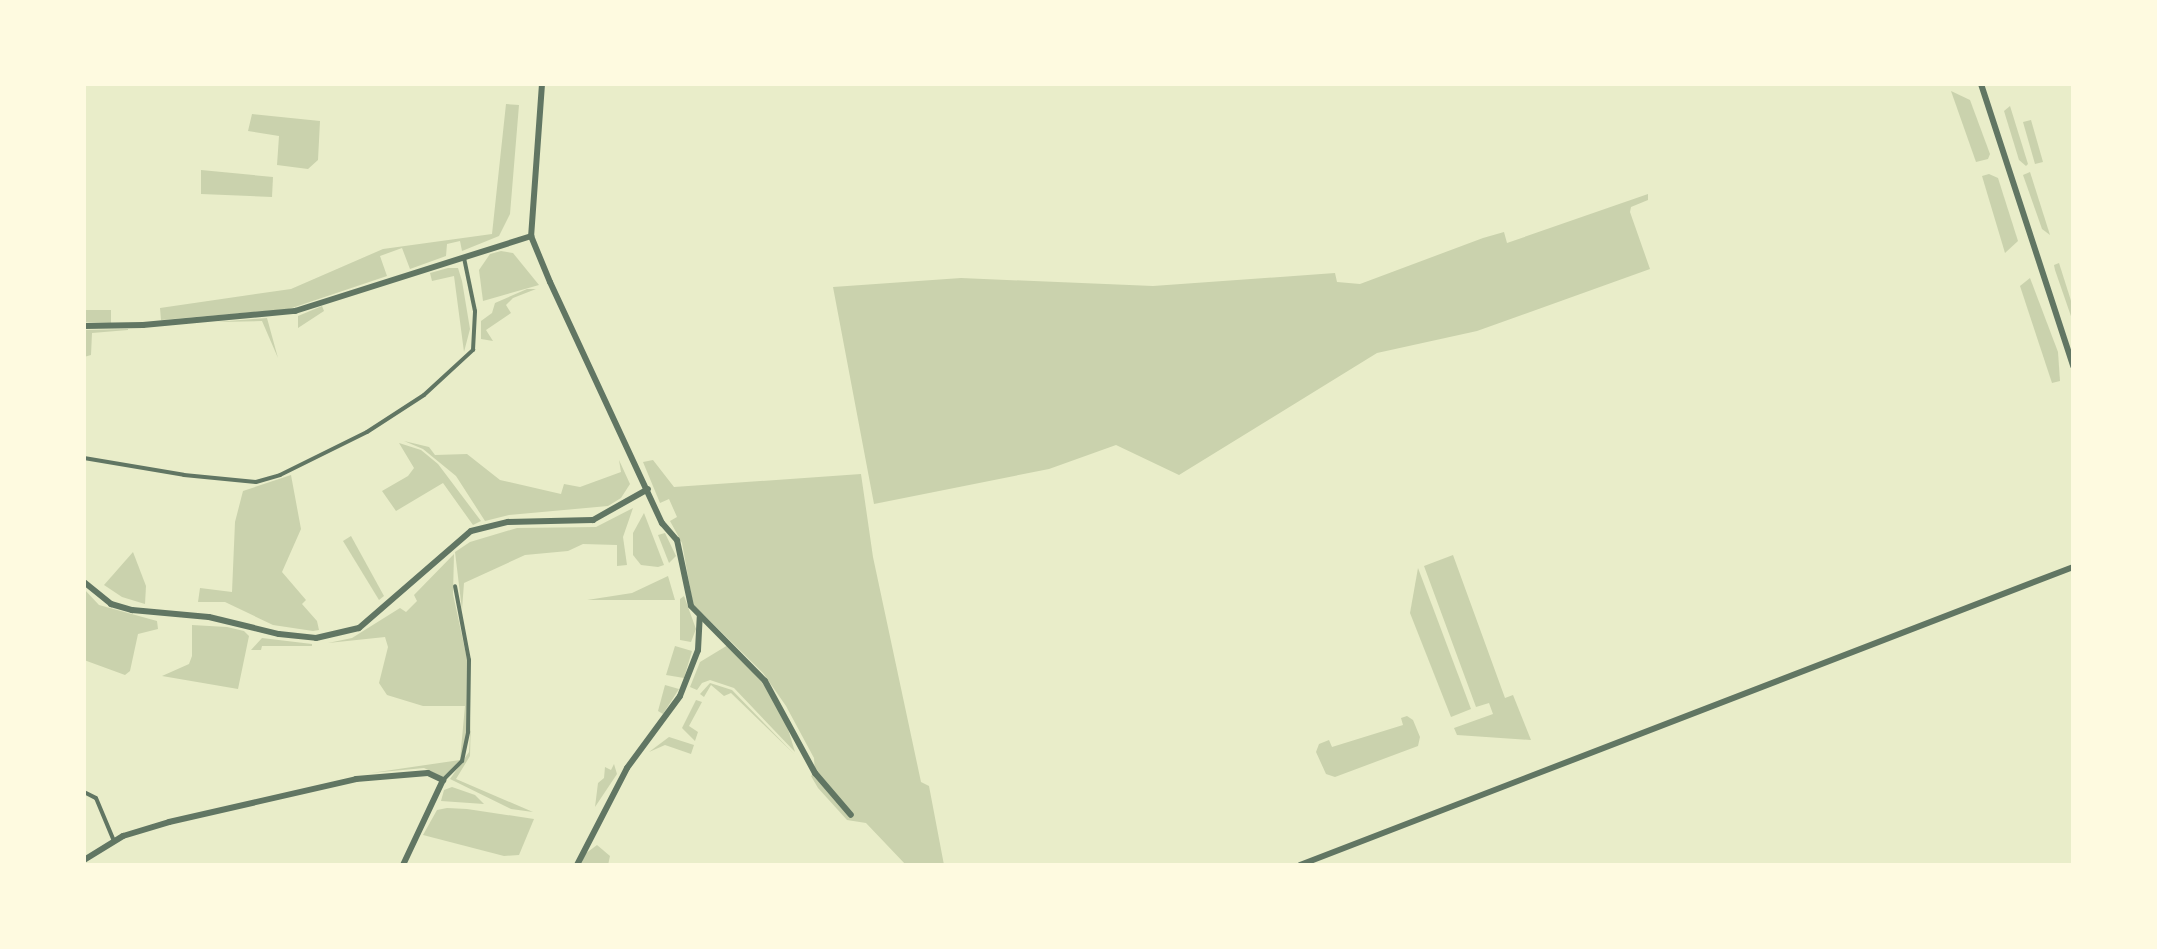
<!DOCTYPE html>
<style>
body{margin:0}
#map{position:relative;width:2157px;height:949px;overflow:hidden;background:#e9edc9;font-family:"PT Sans Narrow",sans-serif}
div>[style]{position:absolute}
.green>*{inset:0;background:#cad2ad}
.service>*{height:4px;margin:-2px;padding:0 2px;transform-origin:2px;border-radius:2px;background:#617663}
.minor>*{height:6px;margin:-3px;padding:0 3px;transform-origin:3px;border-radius:3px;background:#617663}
span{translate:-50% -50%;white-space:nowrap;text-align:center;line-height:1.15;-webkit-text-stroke:5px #fefae0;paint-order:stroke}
.frame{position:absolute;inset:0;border:86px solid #fefae0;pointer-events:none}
</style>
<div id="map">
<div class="green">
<i style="clip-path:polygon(1951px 91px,1970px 100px,1990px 154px,1988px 159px,1976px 162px)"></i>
<i style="clip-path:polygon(506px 104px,519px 105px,510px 214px,499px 236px,462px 251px,460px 241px,447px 244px,446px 256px,410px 269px,402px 248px,380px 256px,387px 276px,289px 309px,161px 320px,160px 308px,291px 289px,383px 249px,492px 234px)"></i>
<i style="clip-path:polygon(2010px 106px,2028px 164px,2026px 166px,2019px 160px,2004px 111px)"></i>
<i style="clip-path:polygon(252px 114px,320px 121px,318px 160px,308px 169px,277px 165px,279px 136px,248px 131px)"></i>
<i style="clip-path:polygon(2031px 120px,2043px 162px,2035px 164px,2023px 122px)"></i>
<i style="clip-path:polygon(201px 170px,273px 177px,272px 197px,201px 194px)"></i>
<i style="clip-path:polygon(2030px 172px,2050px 235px,2042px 229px,2023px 175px)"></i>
<i style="clip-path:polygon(1989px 174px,1998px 178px,2018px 241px,2005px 253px,1982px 176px)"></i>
<i style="clip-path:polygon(1648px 194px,1648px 200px,1631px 207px,1630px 212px,1650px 269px,1477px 331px,1377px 353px,1179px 475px,1116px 445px,1049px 469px,874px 504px,833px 287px,961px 278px,1153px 286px,1335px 273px,1337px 282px,1360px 284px,1483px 238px,1504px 232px,1507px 243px)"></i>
<i style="clip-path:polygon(501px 251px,513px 253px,539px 285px,483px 301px,479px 270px,490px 254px)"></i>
<i style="clip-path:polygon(2059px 263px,2073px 307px,2073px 322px,2055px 270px,2054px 265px)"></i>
<i style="clip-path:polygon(448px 268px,458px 268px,462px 281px,470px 329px,464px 352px,454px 276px,432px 281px,430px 273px)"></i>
<i style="clip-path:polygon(2030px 278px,2058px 352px,2060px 381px,2052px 383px,2020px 286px)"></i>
<i style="clip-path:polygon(527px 289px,536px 289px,513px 298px,506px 305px,511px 313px,486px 330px,493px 341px,481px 339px,481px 321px,492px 313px,495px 303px)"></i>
<i style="clip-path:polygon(322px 306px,324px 311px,298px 328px,298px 316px)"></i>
<i style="clip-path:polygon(84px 310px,111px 310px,111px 323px,84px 322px)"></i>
<i style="clip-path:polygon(267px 318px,278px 358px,262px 321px,216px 322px)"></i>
<i style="clip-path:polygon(128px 329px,128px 330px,92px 333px,91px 355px,84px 357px,84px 330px)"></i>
<i style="clip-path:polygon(404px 441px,429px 447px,435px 455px,467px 454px,500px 480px,561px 494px,564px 484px,580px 487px,621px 472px,619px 460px,630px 484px,621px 498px,608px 506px,509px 515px,485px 521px,456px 476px,423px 449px)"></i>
<i style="clip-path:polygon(399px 443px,421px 450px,438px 464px,481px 521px,473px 525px,443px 483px,396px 511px,382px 491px,408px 476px,414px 468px)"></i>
<i style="clip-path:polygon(653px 460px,674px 487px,861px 474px,873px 557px,921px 782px,929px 786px,944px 865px,906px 865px,866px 823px,847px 820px,818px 788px,811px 776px,815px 773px,814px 758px,786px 706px,763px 673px,693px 604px,682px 543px,670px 521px,677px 517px,669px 499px,660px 503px,643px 462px)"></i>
<i style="clip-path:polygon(291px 475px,301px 529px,282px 572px,306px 600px,302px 604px,317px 621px,319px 630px,313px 631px,273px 625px,225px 602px,198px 602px,200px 588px,232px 592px,235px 522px,243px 491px)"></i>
<i style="clip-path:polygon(633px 508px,623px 537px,627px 565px,617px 566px,617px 545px,583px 544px,568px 551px,525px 555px,464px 583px,462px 610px,455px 552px,470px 542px,517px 528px,596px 527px)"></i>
<i style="clip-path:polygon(644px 513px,664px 565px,658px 567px,641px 565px,633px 555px,633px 533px)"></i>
<i style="clip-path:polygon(665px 533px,676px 556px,669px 563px,658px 535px)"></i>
<i style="clip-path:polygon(351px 536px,384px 596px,379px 600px,343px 541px)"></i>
<i style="clip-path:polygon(133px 552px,146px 586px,145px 604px,122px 597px,104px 585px)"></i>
<i style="clip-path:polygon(454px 554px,453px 594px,467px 659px,466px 736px,461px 760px,443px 777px,424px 768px,371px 773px,460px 760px,465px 706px,423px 706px,387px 695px,379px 683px,388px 647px,385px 637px,328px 643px,352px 638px,400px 608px,406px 612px,417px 601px,414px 595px)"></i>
<i style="clip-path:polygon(1453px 555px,1505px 698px,1513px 695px,1531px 740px,1457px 735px,1454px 728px,1493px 714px,1489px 703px,1476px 707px,1424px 566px)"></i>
<i style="clip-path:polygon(1418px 568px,1471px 709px,1451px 717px,1410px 613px)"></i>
<i style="clip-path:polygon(668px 576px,675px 600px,587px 600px,632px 593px)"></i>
<i style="clip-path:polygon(84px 589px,99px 605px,157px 621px,158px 629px,138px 634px,130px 671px,125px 675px,84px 660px)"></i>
<i style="clip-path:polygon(684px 596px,696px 629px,691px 642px,680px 640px,680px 599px)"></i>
<i style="clip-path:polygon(192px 625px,227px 627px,244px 631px,249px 636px,238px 689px,162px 676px,189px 664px,192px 656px)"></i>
<i style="clip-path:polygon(262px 638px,312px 644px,312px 646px,262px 646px,261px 650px,251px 650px)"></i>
<i style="clip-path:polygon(728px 645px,766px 687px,784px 716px,795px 752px,734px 688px,710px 680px,702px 683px,697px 690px,690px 687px,700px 662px)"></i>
<i style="clip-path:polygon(675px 646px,692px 651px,684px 678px,666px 675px)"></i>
<i style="clip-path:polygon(710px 683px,732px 690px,794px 754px,731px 693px,724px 696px,711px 685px,704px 697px,700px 694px)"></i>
<i style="clip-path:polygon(665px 685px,679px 689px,663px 714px,658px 711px)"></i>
<i style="clip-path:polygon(696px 700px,702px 702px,689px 726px,698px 732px,695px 741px,682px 728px)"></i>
<i style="clip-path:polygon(1407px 716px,1413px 720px,1420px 737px,1418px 746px,1335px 777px,1326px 774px,1316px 752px,1319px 744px,1329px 740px,1332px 747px,1403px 725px,1401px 718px)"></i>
<i style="clip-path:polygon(471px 717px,470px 756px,456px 779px,533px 812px,511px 809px,450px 779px,469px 752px)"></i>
<i style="clip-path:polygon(669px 737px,694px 745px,691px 754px,665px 745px,649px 752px)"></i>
<i style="clip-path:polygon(614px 764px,617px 774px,595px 807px,598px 783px,604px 778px,605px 767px,611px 770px)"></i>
<i style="clip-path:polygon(452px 787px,475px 795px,484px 804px,441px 801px,444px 790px)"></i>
<i style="clip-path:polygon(447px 808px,467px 809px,534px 819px,519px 855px,504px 856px,423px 835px,437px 810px)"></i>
<i style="clip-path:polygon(597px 845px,610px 856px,608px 865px,581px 865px,585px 854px)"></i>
</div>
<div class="service">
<i style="left:84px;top:458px;width:101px;rotate:9.6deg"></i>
<i style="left:184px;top:475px;width:72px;rotate:5.6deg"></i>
<i style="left:256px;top:482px;width:25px;rotate:-16deg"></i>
<i style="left:280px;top:475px;width:97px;rotate:-26.3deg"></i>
<i style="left:367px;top:432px;width:68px;rotate:-33deg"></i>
<i style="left:424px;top:395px;width:67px;rotate:-42.6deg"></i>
<i style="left:473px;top:350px;width:39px;rotate:-87deg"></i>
<i style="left:475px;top:311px;width:54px;rotate:-101.7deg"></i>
<i style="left:443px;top:780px;width:27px;rotate:-45deg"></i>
<i style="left:462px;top:761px;width:30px;rotate:-78deg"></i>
<i style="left:468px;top:732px;width:72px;rotate:-89.2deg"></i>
<i style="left:469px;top:660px;width:75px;rotate:-100.7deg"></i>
<i style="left:84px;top:792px;width:13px;rotate:27deg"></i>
<i style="left:96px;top:798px;width:47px;rotate:67.3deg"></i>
</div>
<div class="minor">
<i style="left:542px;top:84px;width:152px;rotate:94.1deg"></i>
<i style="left:531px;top:236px;width:50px;rotate:67.6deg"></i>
<i style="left:550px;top:282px;width:266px;rotate:65.1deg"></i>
<i style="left:662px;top:523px;width:23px;rotate:49deg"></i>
<i style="left:677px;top:540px;width:67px;rotate:78deg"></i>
<i style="left:691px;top:606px;width:105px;rotate:45.4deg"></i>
<i style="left:765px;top:681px;width:105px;rotate:61.5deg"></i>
<i style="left:815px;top:773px;width:55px;rotate:49.4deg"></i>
<i style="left:1981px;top:84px;width:297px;rotate:71.9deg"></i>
<i style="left:84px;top:326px;width:59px;rotate:-1deg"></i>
<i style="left:143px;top:325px;width:153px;rotate:-5.3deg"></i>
<i style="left:295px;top:311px;width:248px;rotate:-17.6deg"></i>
<i style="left:84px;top:582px;width:35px;rotate:39deg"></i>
<i style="left:111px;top:604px;width:22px;rotate:16deg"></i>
<i style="left:132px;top:610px;width:77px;rotate:5.2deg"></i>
<i style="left:209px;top:617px;width:72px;rotate:13.7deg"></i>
<i style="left:279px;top:634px;width:37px;rotate:6deg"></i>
<i style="left:316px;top:638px;width:44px;rotate:-13.1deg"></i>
<i style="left:359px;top:628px;width:148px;rotate:-40.9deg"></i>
<i style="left:471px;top:531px;width:38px;rotate:-14deg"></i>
<i style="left:508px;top:522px;width:85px;rotate:-1.3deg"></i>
<i style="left:593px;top:520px;width:63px;rotate:-29.4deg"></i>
<i style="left:84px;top:860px;width:46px;rotate:-31.6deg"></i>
<i style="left:123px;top:836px;width:48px;rotate:-16.9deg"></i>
<i style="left:169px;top:822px;width:192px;rotate:-12.9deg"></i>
<i style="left:356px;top:779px;width:72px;rotate:-4.8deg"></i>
<i style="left:428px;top:773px;width:17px;rotate:25deg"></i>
<i style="left:443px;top:780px;width:94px;rotate:115.2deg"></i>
<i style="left:577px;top:865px;width:109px;rotate:-62.7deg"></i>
<i style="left:627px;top:768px;width:89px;rotate:-53.6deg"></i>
<i style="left:680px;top:696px;width:49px;rotate:-68.6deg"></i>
<i style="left:698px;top:650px;width:33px;rotate:-87deg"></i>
<i style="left:1300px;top:865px;width:828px;rotate:-21.08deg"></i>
</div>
<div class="frame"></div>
</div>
